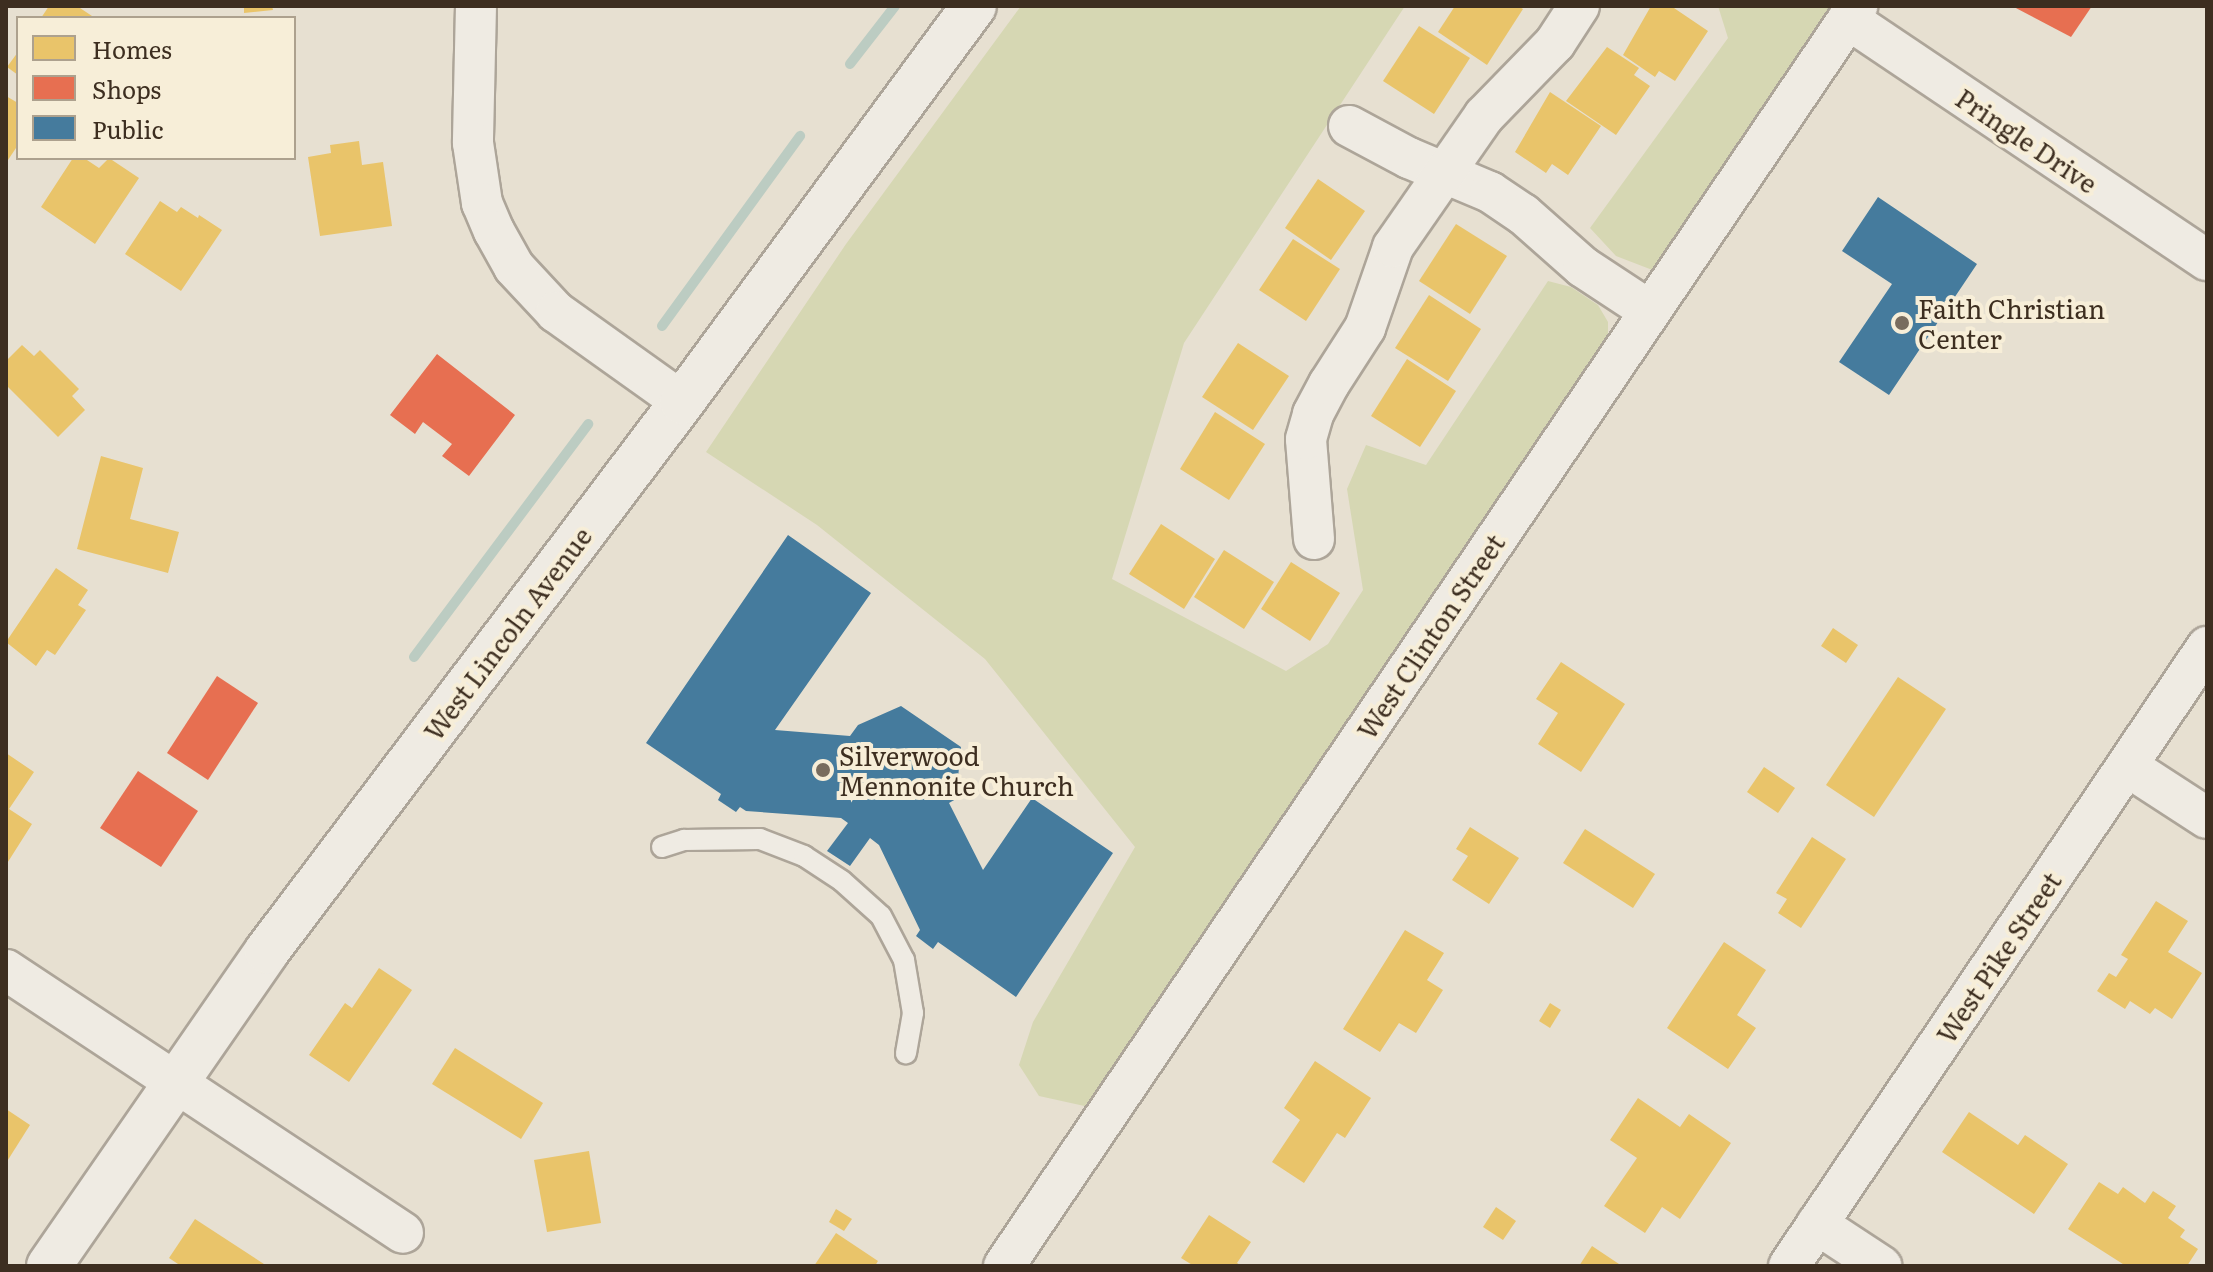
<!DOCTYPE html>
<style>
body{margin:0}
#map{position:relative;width:2213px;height:1272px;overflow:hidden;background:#e7e0d1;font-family:Literata,serif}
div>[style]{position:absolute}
.green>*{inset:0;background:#d6d7b3}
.homes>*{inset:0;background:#e9c46a}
.shops>*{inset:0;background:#e76f51}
.public>*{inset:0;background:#457b9d}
.stream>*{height:10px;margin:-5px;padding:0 5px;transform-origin:5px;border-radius:5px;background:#bcccc2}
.roads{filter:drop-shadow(2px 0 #ada599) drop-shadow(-2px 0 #ada599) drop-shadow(0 2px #ada599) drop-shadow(0 -2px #ada599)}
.lane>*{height:20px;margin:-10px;padding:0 10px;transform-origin:10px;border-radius:10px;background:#efebe3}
.street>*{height:40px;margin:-20px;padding:0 20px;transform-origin:20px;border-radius:20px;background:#efebe3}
.secondary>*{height:44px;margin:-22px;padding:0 22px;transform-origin:22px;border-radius:22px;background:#efebe3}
.dots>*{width:22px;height:22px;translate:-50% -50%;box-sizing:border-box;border:4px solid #f7eed8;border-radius:50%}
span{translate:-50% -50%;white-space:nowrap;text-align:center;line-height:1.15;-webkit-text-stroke:8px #f7eed8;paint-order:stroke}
.street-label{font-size:26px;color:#3d2e20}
.poi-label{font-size:26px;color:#3d2e20}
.left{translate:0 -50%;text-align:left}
.frame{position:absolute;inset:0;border:8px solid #3d2e20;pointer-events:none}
.legend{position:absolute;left:16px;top:16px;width:280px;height:144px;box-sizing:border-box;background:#f7eed8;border:2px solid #ada18e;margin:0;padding:10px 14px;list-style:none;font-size:24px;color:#3d2e20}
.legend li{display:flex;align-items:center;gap:16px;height:40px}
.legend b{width:40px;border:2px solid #ada18e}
</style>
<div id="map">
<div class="green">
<i style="clip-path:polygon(1021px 6px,1405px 6px,1184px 343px,1112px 579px,1286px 671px,1328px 644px,1363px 590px,1347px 489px,1366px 445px,1426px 465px,1548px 281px,1571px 287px,1598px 305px,1608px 322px,1608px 341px,1089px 1107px,1039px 1096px,1019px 1065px,1033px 1022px,1135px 847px,985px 659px,817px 525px,706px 452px,846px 244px)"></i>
<i style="clip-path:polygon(1718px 6px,1832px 6px,1655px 271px,1616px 256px,1590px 228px,1728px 38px)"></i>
</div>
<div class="homes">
<i style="clip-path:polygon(49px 6px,77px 6px,95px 18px,41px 18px)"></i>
<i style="clip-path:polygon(244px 6px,272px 6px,273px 10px,244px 13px)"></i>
<i style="clip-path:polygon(1455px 6px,1518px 6px,1523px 9px,1487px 65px,1438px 32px)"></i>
<i style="clip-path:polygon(1651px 6px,1671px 6px,1708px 31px,1675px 81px,1659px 71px,1655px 77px,1623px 55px)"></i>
<i style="clip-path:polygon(1419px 26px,1470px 58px,1434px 114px,1383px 81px)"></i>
<i style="clip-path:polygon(1607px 47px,1639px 68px,1634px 75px,1650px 86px,1616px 135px,1566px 101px)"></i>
<i style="clip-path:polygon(18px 52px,18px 75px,7px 67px)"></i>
<i style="clip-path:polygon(1550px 92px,1601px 126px,1568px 175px,1552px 164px,1546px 173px,1515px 152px)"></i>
<i style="clip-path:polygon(6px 96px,18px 103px,18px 145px,6px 163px)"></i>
<i style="clip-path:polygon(359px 141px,362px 165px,383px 162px,392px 226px,320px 236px,308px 157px,331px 153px,330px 145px)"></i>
<i style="clip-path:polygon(73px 158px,84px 158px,99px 168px,109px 158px,139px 178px,95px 244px,41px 207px)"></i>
<i style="clip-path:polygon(1318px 179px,1365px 211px,1331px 260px,1285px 228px)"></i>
<i style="clip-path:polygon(160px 201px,177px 212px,181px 207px,198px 218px,199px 215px,222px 230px,181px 291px,125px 254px)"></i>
<i style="clip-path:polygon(1456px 224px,1507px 256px,1470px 314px,1419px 281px)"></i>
<i style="clip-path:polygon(1293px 239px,1340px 269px,1306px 321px,1259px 290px)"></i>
<i style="clip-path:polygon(1429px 295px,1481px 329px,1448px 381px,1395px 348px)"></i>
<i style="clip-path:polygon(1238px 343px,1289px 376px,1253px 430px,1202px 397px)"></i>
<i style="clip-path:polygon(22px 345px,34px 356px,40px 350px,79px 389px,72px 396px,85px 410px,58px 437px,6px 385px,6px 361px)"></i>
<i style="clip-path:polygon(1407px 359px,1456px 391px,1420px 447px,1371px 416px)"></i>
<i style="clip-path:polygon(1215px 412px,1265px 444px,1229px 500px,1180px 469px)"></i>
<i style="clip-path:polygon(101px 456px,143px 468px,130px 519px,179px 532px,168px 573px,77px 549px)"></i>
<i style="clip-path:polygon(1161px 524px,1215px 559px,1184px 609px,1129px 574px)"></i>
<i style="clip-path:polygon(1224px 550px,1274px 582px,1244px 629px,1194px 597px)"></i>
<i style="clip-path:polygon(1291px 562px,1340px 593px,1310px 641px,1261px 609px)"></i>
<i style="clip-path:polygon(56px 568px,88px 590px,78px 605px,86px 610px,55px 655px,47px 650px,36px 666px,6px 642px)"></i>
<i style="clip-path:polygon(1833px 628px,1858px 645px,1846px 663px,1821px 646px)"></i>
<i style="clip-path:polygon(1561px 662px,1625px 704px,1581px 772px,1538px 744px,1558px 713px,1536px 699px)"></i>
<i style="clip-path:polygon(1898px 677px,1946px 709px,1874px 817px,1826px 785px)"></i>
<i style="clip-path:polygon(6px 753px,34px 772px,9px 809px,32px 824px,6px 865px)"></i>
<i style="clip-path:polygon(1764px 767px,1795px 788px,1778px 813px,1747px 792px)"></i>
<i style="clip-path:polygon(1470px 827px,1519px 858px,1489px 904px,1452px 880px,1468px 856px,1456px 849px)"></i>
<i style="clip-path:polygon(1585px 829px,1655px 874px,1633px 908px,1563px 863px)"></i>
<i style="clip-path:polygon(1812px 837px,1846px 859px,1801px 928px,1778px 913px,1787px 899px,1776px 893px)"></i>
<i style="clip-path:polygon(2156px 901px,2188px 921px,2168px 952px,2202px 973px,2172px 1019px,2155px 1008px,2150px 1014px,2130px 1001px,2125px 1009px,2097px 991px,2109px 973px,2116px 977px,2128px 959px,2121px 955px)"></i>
<i style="clip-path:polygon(1405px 930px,1444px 953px,1427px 980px,1443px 990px,1416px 1033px,1399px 1023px,1380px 1052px,1343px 1029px)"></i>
<i style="clip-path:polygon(1724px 942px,1766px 970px,1737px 1015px,1756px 1028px,1728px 1069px,1667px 1028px)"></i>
<i style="clip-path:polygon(379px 968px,412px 990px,349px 1082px,309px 1055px,345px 1003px,352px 1008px)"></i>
<i style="clip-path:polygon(1550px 1003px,1561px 1010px,1550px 1028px,1539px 1021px)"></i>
<i style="clip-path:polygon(455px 1048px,543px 1103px,521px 1139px,432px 1084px)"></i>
<i style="clip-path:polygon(1315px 1061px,1371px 1098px,1345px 1138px,1337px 1133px,1304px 1183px,1272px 1162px,1300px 1120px,1284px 1108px)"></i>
<i style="clip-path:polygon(1638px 1098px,1680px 1127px,1689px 1114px,1731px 1143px,1680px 1219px,1662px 1207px,1645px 1233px,1604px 1206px,1637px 1158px,1610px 1140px)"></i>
<i style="clip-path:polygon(6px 1109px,30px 1125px,6px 1163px)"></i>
<i style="clip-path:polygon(1969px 1112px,2018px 1145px,2025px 1135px,2068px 1164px,2034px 1214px,1942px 1152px)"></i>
<i style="clip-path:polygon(589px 1151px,601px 1223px,547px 1232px,534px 1160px)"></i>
<i style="clip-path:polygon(2099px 1182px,2118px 1194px,2123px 1187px,2145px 1203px,2153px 1191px,2176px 1206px,2168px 1218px,2185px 1230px,2180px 1237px,2198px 1249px,2187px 1266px,2126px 1266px,2068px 1229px)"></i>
<i style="clip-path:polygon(1496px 1207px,1516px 1221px,1503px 1240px,1483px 1227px)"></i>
<i style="clip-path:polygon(836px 1209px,852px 1219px,844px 1231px,829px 1222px)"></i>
<i style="clip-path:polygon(1209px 1215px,1251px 1242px,1237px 1263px,1242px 1266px,1194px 1266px,1181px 1258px)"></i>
<i style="clip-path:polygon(195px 1219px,267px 1266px,181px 1266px,169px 1258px)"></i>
<i style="clip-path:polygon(836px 1233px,878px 1261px,875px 1266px,814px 1266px)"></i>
<i style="clip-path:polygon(1592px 1246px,1622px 1266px,1579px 1266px)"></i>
</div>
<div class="shops">
<i style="clip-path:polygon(2012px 6px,2092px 6px,2071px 37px)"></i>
<i style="clip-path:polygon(437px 354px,515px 415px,469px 476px,442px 456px,452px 444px,423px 422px,415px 434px,390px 415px)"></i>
<i style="clip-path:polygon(217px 676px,258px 703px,208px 780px,167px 753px)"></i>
<i style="clip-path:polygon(138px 771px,198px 811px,161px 867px,100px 828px)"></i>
</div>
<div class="public">
<i style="clip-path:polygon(1878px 197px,1977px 264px,1889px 395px,1839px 362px,1892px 284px,1842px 251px)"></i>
<i style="clip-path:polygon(788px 535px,871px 593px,775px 730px,850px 736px,858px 725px,901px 706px,961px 747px,956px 799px,949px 803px,983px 870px,1032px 798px,1113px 853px,1016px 997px,938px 942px,933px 949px,916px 936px,920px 930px,879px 845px,870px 838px,850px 866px,827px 851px,848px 823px,841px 818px,746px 811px,740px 807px,736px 812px,718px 800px,721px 794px,646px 743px)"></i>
</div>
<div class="stream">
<i style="left:850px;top:64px;width:73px;rotate:-52.2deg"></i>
<i style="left:662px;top:326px;width:235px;rotate:-54deg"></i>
<i style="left:414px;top:657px;width:291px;rotate:-53.2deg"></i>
</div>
<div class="roads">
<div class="lane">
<i style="left:662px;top:847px;width:23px;rotate:-18deg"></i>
<i style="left:684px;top:840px;width:76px;rotate:-0.8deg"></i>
<i style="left:760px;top:839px;width:47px;rotate:21.1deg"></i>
<i style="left:804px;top:856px;width:45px;rotate:33.3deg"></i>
<i style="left:842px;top:881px;width:52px;rotate:41.9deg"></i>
<i style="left:881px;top:916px;width:50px;rotate:62.4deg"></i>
<i style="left:904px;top:960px;width:54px;rotate:80.4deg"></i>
<i style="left:913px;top:1013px;width:41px;rotate:99.9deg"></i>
</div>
<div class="street">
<i style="left:476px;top:6px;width:137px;rotate:91.3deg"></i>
<i style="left:473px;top:143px;width:61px;rotate:81.5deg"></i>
<i style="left:482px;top:203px;width:30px;rotate:67deg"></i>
<i style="left:494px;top:231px;width:41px;rotate:60.9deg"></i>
<i style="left:514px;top:267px;width:62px;rotate:47deg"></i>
<i style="left:556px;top:312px;width:155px;rotate:35.5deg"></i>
<i style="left:1848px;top:19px;width:432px;rotate:33.9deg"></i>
<i style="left:1349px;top:126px;width:68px;rotate:28.1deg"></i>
<i style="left:1409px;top:158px;width:88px;rotate:22.8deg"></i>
<i style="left:1490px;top:192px;width:40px;rotate:34deg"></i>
<i style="left:1523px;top:214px;width:80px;rotate:41.5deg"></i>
<i style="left:1583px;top:267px;width:80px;rotate:33.3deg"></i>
<i style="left:1314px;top:539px;width:100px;rotate:-94.6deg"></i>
<i style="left:1306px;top:439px;width:26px;rotate:-74deg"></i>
<i style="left:1313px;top:414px;width:34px;rotate:-62deg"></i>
<i style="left:1329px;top:384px;width:67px;rotate:-57.3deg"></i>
<i style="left:1365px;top:328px;width:86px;rotate:-70.9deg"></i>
<i style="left:1393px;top:247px;width:160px;rotate:-55.2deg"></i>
<i style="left:1484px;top:116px;width:102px;rotate:-45.8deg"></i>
<i style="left:1555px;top:43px;width:44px;rotate:-57deg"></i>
<i style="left:2127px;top:766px;width:95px;rotate:33deg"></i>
<i style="left:6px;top:970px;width:476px;rotate:33.5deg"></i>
<i style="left:1817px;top:1224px;width:77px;rotate:33.3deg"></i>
<i style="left:1004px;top:1266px;width:1522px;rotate:-55.9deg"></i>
<i style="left:1789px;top:1266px;width:747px;rotate:-55.97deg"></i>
</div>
<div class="secondary">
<i style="left:49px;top:1266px;width:383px;rotate:-55.3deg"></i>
<i style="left:267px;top:951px;width:688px;rotate:-52.91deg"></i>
<i style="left:682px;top:402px;width:492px;rotate:-53.6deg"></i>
</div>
</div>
<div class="dots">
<i style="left:1902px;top:323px;background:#786c5e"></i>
<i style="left:823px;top:770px;background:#786c5e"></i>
</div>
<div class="street-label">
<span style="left:2027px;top:140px;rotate:34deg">Pringle Drive</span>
<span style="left:507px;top:633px;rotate:-53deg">West Lincoln Avenue</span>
<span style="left:1430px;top:636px;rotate:-56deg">West Clinton Street</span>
<span style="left:1998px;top:957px;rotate:-56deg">West Pike Street</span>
</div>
<div class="poi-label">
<span class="left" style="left:1918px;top:323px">Faith Christian<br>Center</span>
<span class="left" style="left:839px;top:770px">Silverwood<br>Mennonite Church</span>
</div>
<div class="frame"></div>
<ul class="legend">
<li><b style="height:22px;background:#e9c46a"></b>Homes</li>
<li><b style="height:22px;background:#e76f51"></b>Shops</li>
<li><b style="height:22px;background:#457b9d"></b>Public</li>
</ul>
</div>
